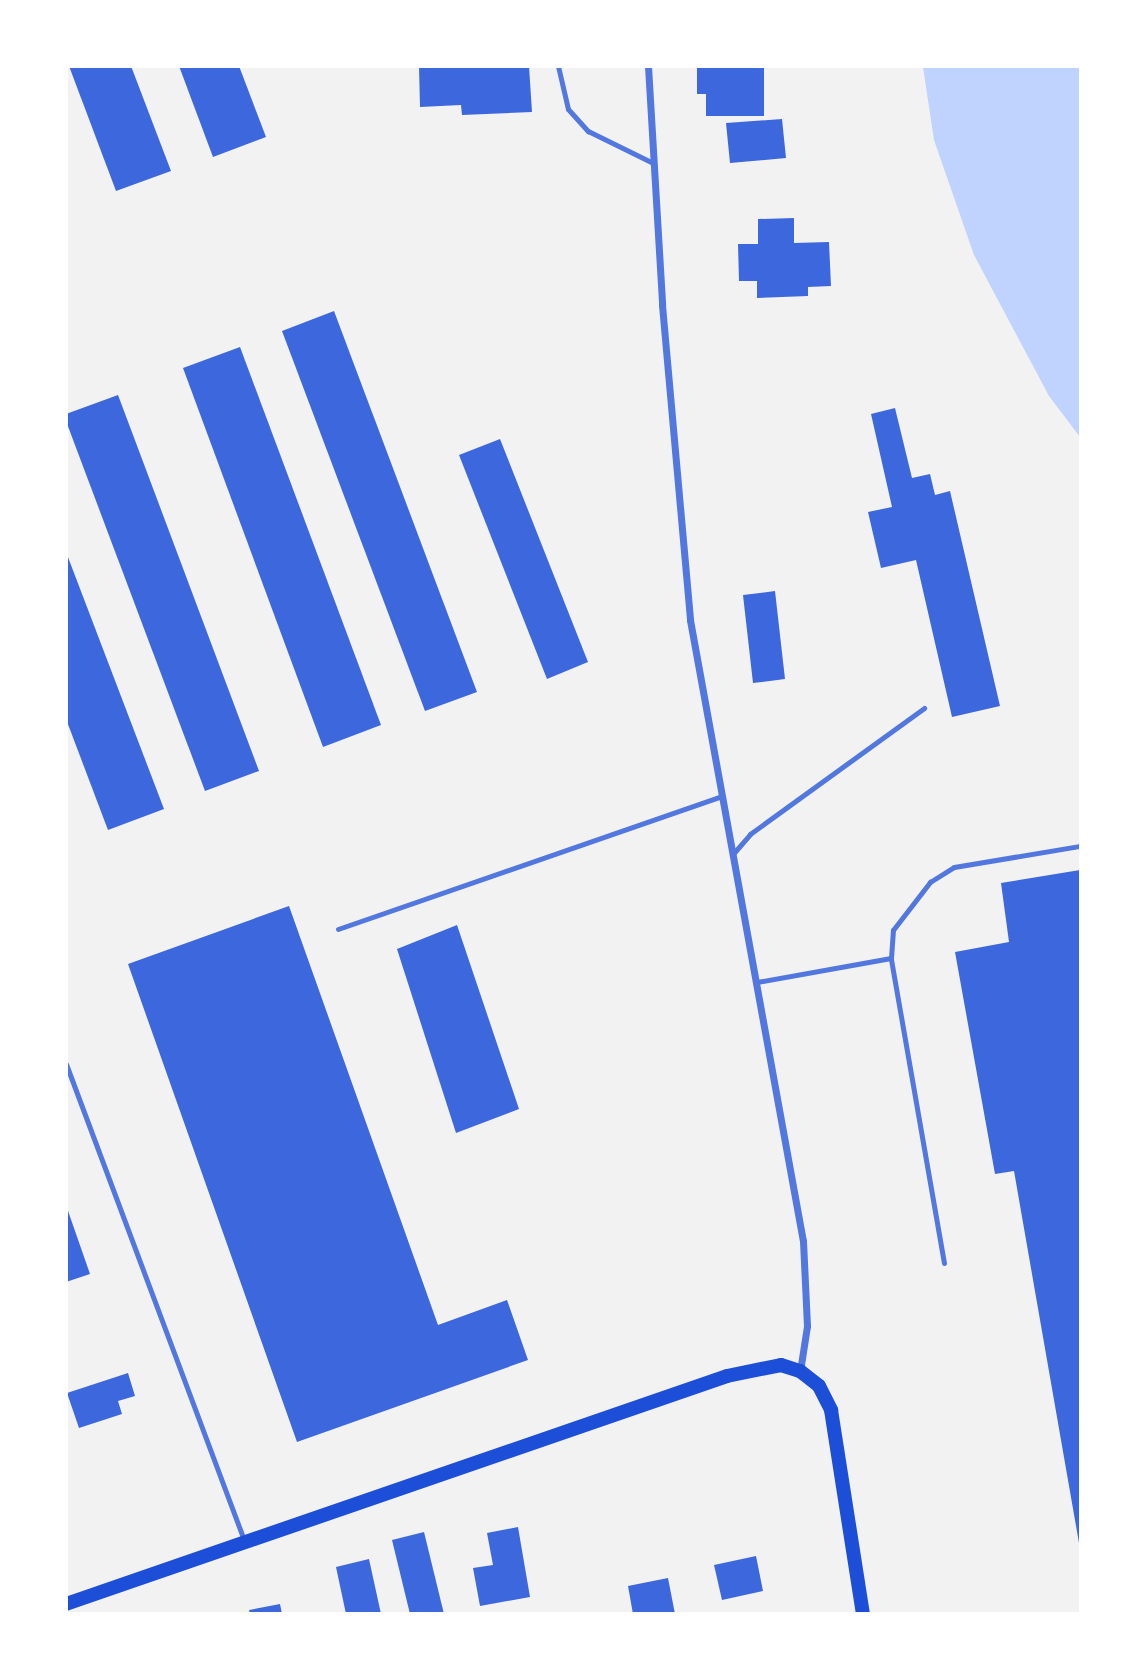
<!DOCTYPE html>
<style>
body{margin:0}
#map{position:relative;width:1147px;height:1680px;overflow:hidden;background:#f2f2f2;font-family:Bitter,serif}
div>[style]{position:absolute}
.water>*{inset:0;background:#bfd3fe}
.building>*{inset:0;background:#3d67dc}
.service>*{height:5px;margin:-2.5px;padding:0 2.5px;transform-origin:2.5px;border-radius:2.5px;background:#5277de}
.minor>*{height:7px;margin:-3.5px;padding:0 3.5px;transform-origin:3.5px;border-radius:3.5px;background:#5277de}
.secondary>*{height:14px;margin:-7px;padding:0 7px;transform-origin:7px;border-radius:7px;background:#1d4ed8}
span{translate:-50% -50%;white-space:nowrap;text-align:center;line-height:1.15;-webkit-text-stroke:5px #fff;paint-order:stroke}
.frame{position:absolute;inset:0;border:68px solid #fff;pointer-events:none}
</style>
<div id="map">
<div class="water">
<i style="clip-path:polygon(923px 67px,1080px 67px,1080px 437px,1049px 396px,974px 255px,934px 140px)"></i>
</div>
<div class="building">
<i style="clip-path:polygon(69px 66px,131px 66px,171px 171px,116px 191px)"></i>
<i style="clip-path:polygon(179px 66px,239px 66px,266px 137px,213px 157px)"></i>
<i style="clip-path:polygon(419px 66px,529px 66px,532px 112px,462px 115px,461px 105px,420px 107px)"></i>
<i style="clip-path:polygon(697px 66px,764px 66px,764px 116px,706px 116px,706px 94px,697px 94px)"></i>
<i style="clip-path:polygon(782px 119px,786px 158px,730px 163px,726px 123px)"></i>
<i style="clip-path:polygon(794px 218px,794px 243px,829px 242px,831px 286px,808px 287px,808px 296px,757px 298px,757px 281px,739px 281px,738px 244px,758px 244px,758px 219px)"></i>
<i style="clip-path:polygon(334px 311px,477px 692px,425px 711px,282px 331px)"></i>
<i style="clip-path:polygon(240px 347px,381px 725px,323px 747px,183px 368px)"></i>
<i style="clip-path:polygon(118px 395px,259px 771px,205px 791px,66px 421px,66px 414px)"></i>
<i style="clip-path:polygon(895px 408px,912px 478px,930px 474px,935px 495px,950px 491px,1000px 706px,952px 717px,916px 560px,881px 568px,868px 512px,892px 507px,871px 414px)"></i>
<i style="clip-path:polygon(500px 439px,588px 662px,547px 679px,459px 455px)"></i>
<i style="clip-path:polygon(66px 552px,164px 809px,108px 830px,66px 719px)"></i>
<i style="clip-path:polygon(775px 591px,785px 679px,753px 683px,743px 595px)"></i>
<i style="clip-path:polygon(1080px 870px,1080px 1543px,1079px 1543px,1014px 1171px,995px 1174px,955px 952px,1009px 942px,1001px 883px)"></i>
<i style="clip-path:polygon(289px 906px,438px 1325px,507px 1300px,528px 1360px,297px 1442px,128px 964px)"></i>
<i style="clip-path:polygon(457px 925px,519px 1109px,456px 1133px,397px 949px)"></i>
<i style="clip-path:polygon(67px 1208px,90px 1274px,66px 1282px,66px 1209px)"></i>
<i style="clip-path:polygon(128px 1373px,135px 1396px,118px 1401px,122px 1414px,79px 1428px,67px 1393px)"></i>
<i style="clip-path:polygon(518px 1527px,530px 1597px,480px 1606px,473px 1568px,493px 1565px,487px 1533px)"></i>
<i style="clip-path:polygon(424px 1532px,444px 1614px,410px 1614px,392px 1540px)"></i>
<i style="clip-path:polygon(756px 1556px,763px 1591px,722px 1600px,714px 1565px)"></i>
<i style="clip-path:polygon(369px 1559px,381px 1614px,346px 1614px,336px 1567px)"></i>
<i style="clip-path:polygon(668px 1578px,675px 1614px,633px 1614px,628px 1586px)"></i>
<i style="clip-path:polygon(280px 1604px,282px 1614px,250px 1614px,249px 1610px)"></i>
</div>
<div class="service">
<i style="left:558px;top:66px;width:44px;rotate:76.9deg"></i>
<i style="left:568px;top:109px;width:30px;rotate:48deg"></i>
<i style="left:588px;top:131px;width:72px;rotate:26.2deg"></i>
<i style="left:732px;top:855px;width:28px;rotate:-49deg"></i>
<i style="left:750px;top:834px;width:215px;rotate:-35.9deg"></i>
<i style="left:338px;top:929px;width:403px;rotate:-19.1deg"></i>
<i style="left:757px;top:982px;width:136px;rotate:-10.2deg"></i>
<i style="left:66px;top:1064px;width:508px;rotate:69.5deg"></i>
<i style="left:944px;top:1263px;width:310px;rotate:-99.9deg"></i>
<i style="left:891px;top:958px;width:28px;rotate:-86deg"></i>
<i style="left:893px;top:930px;width:61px;rotate:-52.4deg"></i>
<i style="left:930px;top:882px;width:28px;rotate:-32deg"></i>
<i style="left:954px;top:867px;width:128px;rotate:-9.5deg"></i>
</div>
<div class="minor">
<i style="left:648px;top:66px;width:239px;rotate:86.6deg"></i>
<i style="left:662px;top:305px;width:316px;rotate:84.9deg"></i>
<i style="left:690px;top:620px;width:631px;rotate:79.69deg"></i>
<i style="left:803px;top:1241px;width:85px;rotate:87.3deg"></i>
<i style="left:807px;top:1326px;width:46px;rotate:98.8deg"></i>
</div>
<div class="secondary">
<i style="left:66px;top:1604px;width:699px;rotate:-19.03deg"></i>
<i style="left:727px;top:1376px;width:55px;rotate:-11.5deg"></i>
<i style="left:781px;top:1365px;width:20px;rotate:18deg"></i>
<i style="left:800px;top:1371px;width:24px;rotate:38deg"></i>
<i style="left:819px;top:1386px;width:27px;rotate:63deg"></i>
<i style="left:831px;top:1410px;width:206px;rotate:81.1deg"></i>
</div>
<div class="frame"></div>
</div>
